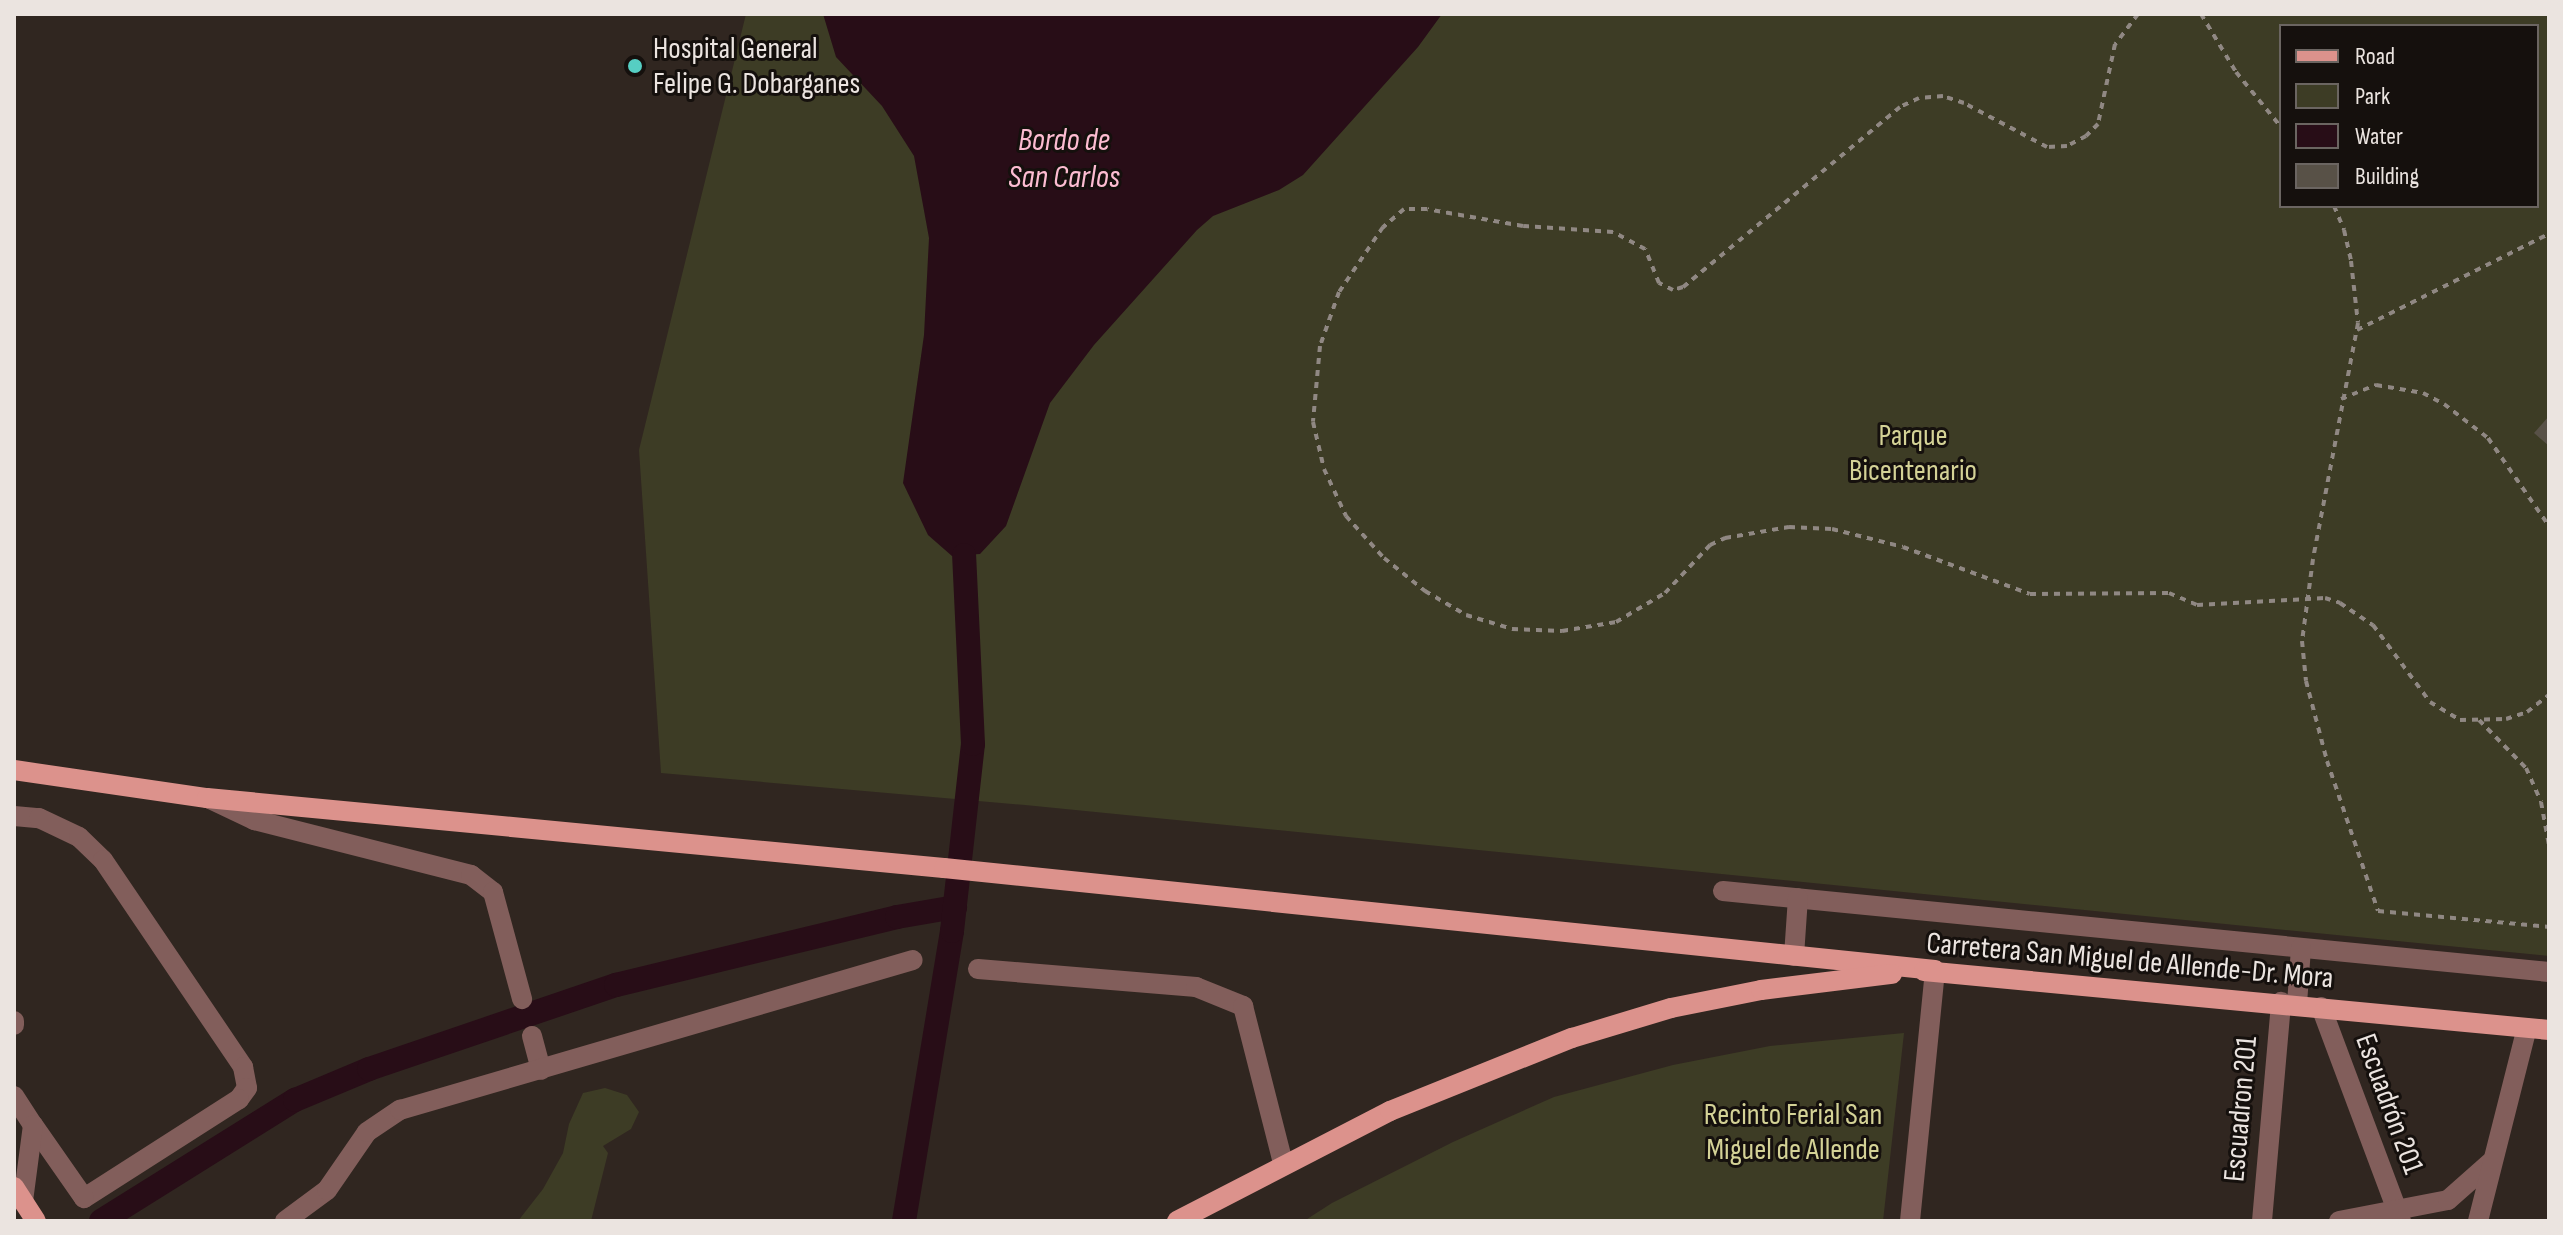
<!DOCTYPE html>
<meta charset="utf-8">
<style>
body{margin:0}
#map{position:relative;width:2563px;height:1235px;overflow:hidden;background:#302620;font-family:"Sofia Sans Condensed",sans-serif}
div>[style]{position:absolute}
.green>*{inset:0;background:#3d3c25}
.water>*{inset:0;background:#280d17}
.canal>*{height:24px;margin:-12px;padding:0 12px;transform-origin:12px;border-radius:12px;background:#280d17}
.building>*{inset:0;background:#585147}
.path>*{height:4px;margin-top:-2px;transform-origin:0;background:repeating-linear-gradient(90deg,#908883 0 6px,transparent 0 12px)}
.minor>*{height:20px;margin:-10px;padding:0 10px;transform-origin:10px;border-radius:10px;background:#825e5b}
.major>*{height:20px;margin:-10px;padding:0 10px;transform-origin:10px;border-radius:10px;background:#dc928c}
.dots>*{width:22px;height:22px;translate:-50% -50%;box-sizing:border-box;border:4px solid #15100d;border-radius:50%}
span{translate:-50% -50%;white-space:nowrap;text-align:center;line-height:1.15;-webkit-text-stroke:6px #15100d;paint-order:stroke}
.poi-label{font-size:30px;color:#ebe4e0}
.left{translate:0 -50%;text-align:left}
.park-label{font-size:30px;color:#d4d296}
.street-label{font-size:30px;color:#ebe4e0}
.water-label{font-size:32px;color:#fcbcd1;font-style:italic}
.frame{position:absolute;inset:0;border:16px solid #ebe4e0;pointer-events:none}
.legend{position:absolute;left:2279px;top:24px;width:260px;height:184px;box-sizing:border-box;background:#15100d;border:2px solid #6b6561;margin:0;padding:10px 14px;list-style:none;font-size:24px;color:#ebe4e0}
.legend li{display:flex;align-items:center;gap:16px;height:40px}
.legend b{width:40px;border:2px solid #6b6561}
</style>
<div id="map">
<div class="green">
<i style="clip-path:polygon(evenodd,746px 14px,2549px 14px,2549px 956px,1025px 805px,661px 773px,639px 450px,746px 14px,2281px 26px,2537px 26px,2537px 206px,2281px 206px,2281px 26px)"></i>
<i style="clip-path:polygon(1904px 1033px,1883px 1221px,1304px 1221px,1332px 1203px,1453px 1142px,1554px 1097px,1673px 1065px,1770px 1046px)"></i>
<i style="clip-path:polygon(605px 1088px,627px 1095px,639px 1112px,631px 1129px,603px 1146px,608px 1153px,591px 1221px,518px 1221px,543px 1189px,563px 1153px,569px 1124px,583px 1093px)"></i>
</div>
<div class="water">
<i style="clip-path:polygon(823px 14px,1442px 14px,1418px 47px,1303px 175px,1279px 190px,1213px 216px,1197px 230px,1094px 345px,1050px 403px,1006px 526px,980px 554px,952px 556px,928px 535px,903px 483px,924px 335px,929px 238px,914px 156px,882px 106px,836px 57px)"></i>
</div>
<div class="canal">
<i style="left:101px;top:1221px;width:229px;rotate:-32deg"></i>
<i style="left:295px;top:1100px;width:80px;rotate:-22.7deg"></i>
<i style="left:369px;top:1069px;width:261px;rotate:-18.8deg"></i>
<i style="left:616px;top:985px;width:289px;rotate:-13.6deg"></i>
<i style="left:897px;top:917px;width:59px;rotate:-9.8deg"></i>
<i style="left:904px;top:1221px;width:294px;rotate:-80.6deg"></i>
<i style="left:952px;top:931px;width:188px;rotate:-83.6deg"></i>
<i style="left:973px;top:744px;width:189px;rotate:-92.7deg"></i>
</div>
<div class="building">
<i style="clip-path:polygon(2549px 416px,2549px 446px,2534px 433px)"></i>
</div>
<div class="path">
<i style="left:2138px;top:14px;width:38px;rotate:127deg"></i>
<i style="left:2115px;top:44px;width:82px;rotate:102deg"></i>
<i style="left:2098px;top:124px;width:17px;rotate:135deg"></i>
<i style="left:2086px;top:136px;width:21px;rotate:152deg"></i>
<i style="left:2067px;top:146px;width:20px;rotate:177deg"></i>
<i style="left:2047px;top:147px;width:94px;rotate:-152.1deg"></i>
<i style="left:1964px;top:103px;width:22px;rotate:-162deg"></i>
<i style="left:1943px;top:96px;width:24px;rotate:175deg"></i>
<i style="left:1919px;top:98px;width:21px;rotate:155deg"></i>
<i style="left:1900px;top:107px;width:282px;rotate:140.3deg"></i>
<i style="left:1683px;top:287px;width:10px;rotate:163deg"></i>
<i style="left:1673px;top:290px;width:16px;rotate:-153deg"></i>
<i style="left:1659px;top:283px;width:37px;rotate:-112deg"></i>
<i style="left:1645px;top:249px;width:36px;rotate:-152deg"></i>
<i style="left:1613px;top:232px;width:90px;rotate:-176.2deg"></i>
<i style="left:1523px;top:226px;width:97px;rotate:-170deg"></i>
<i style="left:1427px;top:209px;width:23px;rotate:180deg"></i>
<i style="left:1404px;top:209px;width:28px;rotate:139deg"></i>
<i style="left:1383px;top:227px;width:78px;rotate:124.1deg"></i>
<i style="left:1339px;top:292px;width:57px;rotate:109.4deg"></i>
<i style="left:1320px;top:346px;width:76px;rotate:95.3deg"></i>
<i style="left:1313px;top:422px;width:48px;rotate:76.8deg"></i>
<i style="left:1324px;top:469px;width:52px;rotate:64.9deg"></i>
<i style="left:1346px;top:516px;width:57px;rotate:47.9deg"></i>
<i style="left:1384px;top:558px;width:53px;rotate:38.8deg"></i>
<i style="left:1425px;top:591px;width:48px;rotate:30.3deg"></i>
<i style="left:1466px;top:615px;width:48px;rotate:16.9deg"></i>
<i style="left:1512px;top:629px;width:50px;rotate:2.3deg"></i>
<i style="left:1562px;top:631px;width:55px;rotate:-9.5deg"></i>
<i style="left:1616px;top:622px;width:57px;rotate:-30.6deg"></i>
<i style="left:1665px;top:593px;width:66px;rotate:-46.8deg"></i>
<i style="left:1710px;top:545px;width:17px;rotate:-25deg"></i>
<i style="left:1725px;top:538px;width:65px;rotate:-9.8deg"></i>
<i style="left:1789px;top:527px;width:43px;rotate:2.7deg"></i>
<i style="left:1832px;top:529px;width:73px;rotate:14.2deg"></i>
<i style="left:1903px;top:547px;width:135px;rotate:20.3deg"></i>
<i style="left:2030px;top:594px;width:139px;rotate:-0.4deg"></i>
<i style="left:2169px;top:593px;width:30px;rotate:23deg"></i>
<i style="left:2197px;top:605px;width:128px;rotate:-3.1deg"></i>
<i style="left:2325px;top:598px;width:16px;rotate:18deg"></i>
<i style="left:2340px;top:603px;width:40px;rotate:34deg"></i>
<i style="left:2373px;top:625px;width:96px;rotate:53.5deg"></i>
<i style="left:2430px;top:702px;width:35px;rotate:31deg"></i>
<i style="left:2460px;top:720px;width:46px;rotate:-1.2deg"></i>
<i style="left:2506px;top:719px;width:22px;rotate:-18deg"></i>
<i style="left:2527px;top:712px;width:28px;rotate:-38deg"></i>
<i style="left:2201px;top:14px;width:68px;rotate:58.9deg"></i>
<i style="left:2236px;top:72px;width:71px;rotate:50.7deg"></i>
<i style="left:2334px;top:206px;width:26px;rotate:67deg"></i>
<i style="left:2344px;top:230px;width:32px;rotate:77deg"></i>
<i style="left:2351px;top:261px;width:62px;rotate:83.6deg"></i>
<i style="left:2358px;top:323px;width:240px;rotate:100.8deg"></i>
<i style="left:2313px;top:559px;width:83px;rotate:97.6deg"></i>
<i style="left:2302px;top:641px;width:40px;rotate:84.3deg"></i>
<i style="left:2306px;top:681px;width:83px;rotate:75.3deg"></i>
<i style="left:2327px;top:761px;width:158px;rotate:71.2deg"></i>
<i style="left:2378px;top:911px;width:172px;rotate:5.3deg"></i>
<i style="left:2357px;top:330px;width:215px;rotate:-26.6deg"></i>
<i style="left:2341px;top:399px;width:38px;rotate:-22deg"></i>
<i style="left:2376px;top:385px;width:48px;rotate:9.7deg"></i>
<i style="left:2423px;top:393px;width:24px;rotate:28deg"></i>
<i style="left:2444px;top:404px;width:56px;rotate:37.7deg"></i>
<i style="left:2488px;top:438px;width:107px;rotate:55.3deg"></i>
<i style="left:2479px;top:720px;width:67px;rotate:45.6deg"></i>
<i style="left:2526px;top:768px;width:37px;rotate:66deg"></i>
<i style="left:2541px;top:802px;width:44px;rotate:79.5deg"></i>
</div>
<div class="minor">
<i style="left:210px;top:799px;width:49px;rotate:25.5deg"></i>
<i style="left:254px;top:820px;width:224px;rotate:14.2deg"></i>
<i style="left:471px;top:875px;width:28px;rotate:38deg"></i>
<i style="left:493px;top:892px;width:111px;rotate:74.8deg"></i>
<i style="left:14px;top:816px;width:25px;rotate:5deg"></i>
<i style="left:39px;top:818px;width:44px;rotate:25.4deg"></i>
<i style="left:79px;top:837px;width:33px;rotate:44deg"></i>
<i style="left:103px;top:860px;width:250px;rotate:55.9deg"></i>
<i style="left:243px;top:1067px;width:21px;rotate:79deg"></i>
<i style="left:247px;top:1088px;width:14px;rotate:126deg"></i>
<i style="left:239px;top:1099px;width:184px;rotate:147.4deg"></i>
<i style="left:84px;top:1198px;width:89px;rotate:-124.9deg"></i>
<i style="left:1723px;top:891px;width:830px;rotate:5.6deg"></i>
<i style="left:1794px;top:956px;width:58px;rotate:-86.1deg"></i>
<i style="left:978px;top:969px;width:219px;rotate:4.7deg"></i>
<i style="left:1196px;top:987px;width:51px;rotate:22deg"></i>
<i style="left:1243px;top:1006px;width:162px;rotate:75.7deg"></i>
<i style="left:2297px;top:1004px;width:56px;rotate:-85.9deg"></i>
<i style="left:2321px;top:1007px;width:228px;rotate:69.5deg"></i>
<i style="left:14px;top:1021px;width:4px;rotate:90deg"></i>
<i style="left:532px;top:1036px;width:35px;rotate:75deg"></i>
<i style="left:14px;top:1096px;width:35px;rotate:57deg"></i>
<i style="left:33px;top:1125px;width:77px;rotate:97.5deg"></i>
<i style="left:285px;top:1221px;width:52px;rotate:-36.4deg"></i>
<i style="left:327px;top:1190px;width:70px;rotate:-55.4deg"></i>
<i style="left:367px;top:1132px;width:40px;rotate:-34deg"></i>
<i style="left:400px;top:1110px;width:534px;rotate:-16.3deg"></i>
<i style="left:1910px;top:1221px;width:252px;rotate:-84.3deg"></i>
<i style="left:2262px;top:1221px;width:220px;rotate:-85deg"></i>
<i style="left:2339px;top:1221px;width:111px;rotate:-10.9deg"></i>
<i style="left:2448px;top:1200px;width:57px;rotate:-41.5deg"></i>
<i style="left:2478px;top:1221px;width:199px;rotate:-75.8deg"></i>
</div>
<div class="major">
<i style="left:14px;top:770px;width:195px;rotate:8.3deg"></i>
<i style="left:207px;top:798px;width:740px;rotate:5.43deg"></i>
<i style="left:944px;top:868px;width:996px;rotate:5.88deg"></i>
<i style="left:1924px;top:971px;width:628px;rotate:5.39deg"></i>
<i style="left:14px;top:1187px;width:40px;rotate:57.1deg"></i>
<i style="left:1177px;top:1221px;width:240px;rotate:-27.3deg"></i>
<i style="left:1390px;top:1111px;width:196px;rotate:-21.9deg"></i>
<i style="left:1572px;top:1038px;width:103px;rotate:-16.9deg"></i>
<i style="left:1671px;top:1008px;width:92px;rotate:-11.3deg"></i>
<i style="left:1761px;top:990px;width:132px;rotate:-7deg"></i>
</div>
<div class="dots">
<i style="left:635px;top:66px;background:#56cec3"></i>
</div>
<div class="poi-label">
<span class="left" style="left:653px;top:66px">Hospital General<br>Felipe G. Dobarganes</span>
</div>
<div class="park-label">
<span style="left:1913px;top:453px">Parque<br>Bicentenario</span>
<span style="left:1793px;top:1132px">Recinto Ferial San<br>Miguel de Allende</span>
</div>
<div class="street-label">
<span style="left:2130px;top:961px;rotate:5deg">Carretera San Miguel de Allende-Dr. Mora</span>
<span style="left:2389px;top:1104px;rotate:70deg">Escuadrón 201</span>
<span style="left:2241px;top:1109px;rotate:-85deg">Escuadron 201</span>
</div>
<div class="water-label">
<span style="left:1064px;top:160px">Bordo de<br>San Carlos</span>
</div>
<div class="frame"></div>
<ul class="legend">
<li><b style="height:10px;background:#dc928c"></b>Road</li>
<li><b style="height:22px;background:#3d3c25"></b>Park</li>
<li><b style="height:22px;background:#280d17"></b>Water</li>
<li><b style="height:22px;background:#585147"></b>Building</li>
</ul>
</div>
